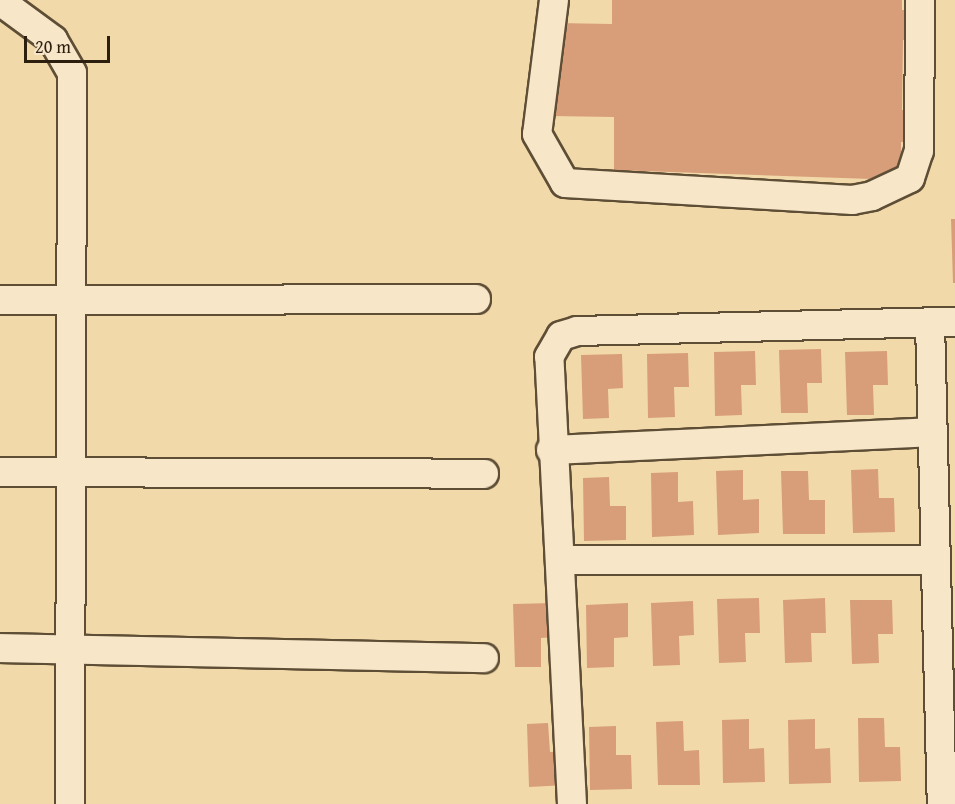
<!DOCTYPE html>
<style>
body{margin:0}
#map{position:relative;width:955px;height:804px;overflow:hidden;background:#f2d9aa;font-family:"Gentium Book Plus",serif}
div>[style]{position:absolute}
.building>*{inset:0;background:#d79e79}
.roads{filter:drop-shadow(2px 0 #5e4e36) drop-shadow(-2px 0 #5e4e36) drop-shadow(0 2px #5e4e36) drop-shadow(0 -2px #5e4e36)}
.street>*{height:28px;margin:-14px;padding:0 14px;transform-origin:14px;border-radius:14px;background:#f7e6c8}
span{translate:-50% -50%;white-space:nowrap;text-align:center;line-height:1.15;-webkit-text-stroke:5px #f7e6c8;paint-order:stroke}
.scale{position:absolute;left:24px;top:36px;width:86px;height:27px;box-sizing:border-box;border:3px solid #2c1f10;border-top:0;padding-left:8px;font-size:18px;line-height:21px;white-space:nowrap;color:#2c1f10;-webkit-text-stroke:4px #f7e6c8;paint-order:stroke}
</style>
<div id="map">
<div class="building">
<i style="clip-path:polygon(612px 0,902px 0,902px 10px,917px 10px,916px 40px,903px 40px,902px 110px,915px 110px,915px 143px,901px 142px,901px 180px,614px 170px,614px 117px,551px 116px,555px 23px,612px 24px)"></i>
<i style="clip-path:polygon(951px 219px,955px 219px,955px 283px,953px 283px)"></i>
<i style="clip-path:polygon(821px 349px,822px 383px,807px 383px,808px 413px,781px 413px,779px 350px)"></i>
<i style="clip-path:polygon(755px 351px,756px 385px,741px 385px,742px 415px,715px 416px,714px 352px)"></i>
<i style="clip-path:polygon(887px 351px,888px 385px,873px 385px,874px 415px,847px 415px,845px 352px)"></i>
<i style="clip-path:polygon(688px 353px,689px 387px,674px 387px,675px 417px,648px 418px,647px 354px)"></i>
<i style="clip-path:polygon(622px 354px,623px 388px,608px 389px,609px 418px,583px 419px,581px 355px)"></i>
<i style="clip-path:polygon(878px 469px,879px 498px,894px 498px,895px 532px,853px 533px,851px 470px)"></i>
<i style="clip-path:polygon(743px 470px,743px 500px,759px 499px,759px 533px,718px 535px,716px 471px)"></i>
<i style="clip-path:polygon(781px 471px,808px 471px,809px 500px,825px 500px,825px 534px,783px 534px)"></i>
<i style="clip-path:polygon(678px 472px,678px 502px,693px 501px,694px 535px,652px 537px,651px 473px)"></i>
<i style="clip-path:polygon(609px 477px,610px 506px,626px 506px,626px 540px,584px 541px,583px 478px)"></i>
<i style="clip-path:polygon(759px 598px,760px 633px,745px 633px,746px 662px,719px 663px,717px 599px)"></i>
<i style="clip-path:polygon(825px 598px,826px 633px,811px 633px,812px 662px,785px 663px,783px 600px)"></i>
<i style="clip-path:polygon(850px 600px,892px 600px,893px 634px,878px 634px,879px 663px,852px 664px)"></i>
<i style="clip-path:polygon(693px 601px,694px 635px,679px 636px,680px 665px,653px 666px,651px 603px)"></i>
<i style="clip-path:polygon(555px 603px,555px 637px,541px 638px,541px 667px,515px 667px,513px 604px)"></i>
<i style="clip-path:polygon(628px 603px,628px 637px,614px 638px,614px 667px,587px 668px,586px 605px)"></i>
<i style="clip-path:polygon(858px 718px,884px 718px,885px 747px,900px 747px,901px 781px,859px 782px)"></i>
<i style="clip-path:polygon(749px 719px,749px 749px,764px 748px,765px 782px,723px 783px,722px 720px)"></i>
<i style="clip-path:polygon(815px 719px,815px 749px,830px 748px,831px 783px,789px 784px,788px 720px)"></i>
<i style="clip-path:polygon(683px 721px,684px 751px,699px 750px,700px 785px,658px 785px,656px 722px)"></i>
<i style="clip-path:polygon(548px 723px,550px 752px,565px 751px,566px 785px,529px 787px,527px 724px)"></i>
<i style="clip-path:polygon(616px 726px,616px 755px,631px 755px,632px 789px,590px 790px,589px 727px)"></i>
</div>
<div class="roads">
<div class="street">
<i style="left:554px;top:0;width:135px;rotate:97.2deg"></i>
<i style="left:537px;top:134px;width:56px;rotate:60.3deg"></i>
<i style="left:565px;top:183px;width:288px;rotate:3.4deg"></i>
<i style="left:852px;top:200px;width:20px;rotate:-11deg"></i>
<i style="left:872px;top:196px;width:42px;rotate:-25.3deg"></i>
<i style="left:910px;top:178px;width:28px;rotate:-72deg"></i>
<i style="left:919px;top:151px;width:151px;rotate:-89.6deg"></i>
<i style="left:0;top:1px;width:66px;rotate:36.3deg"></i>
<i style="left:53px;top:40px;width:38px;rotate:60deg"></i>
<i style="left:72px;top:73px;width:731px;rotate:90.16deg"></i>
<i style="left:0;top:300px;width:476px;rotate:-0.1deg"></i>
<i style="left:930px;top:322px;width:482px;rotate:88.6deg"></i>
<i style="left:551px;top:450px;width:381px;rotate:-2.7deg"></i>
<i style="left:0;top:472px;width:484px;rotate:0.2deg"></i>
<i style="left:561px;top:560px;width:375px"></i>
<i style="left:0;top:648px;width:484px;rotate:1.2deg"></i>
<i style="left:572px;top:804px;width:448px;rotate:-92.9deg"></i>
<i style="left:549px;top:357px;width:24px;rotate:-60deg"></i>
<i style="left:561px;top:336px;width:17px;rotate:-17deg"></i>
<i style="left:577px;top:331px;width:378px;rotate:-1.4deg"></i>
</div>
</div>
<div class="scale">20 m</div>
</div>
